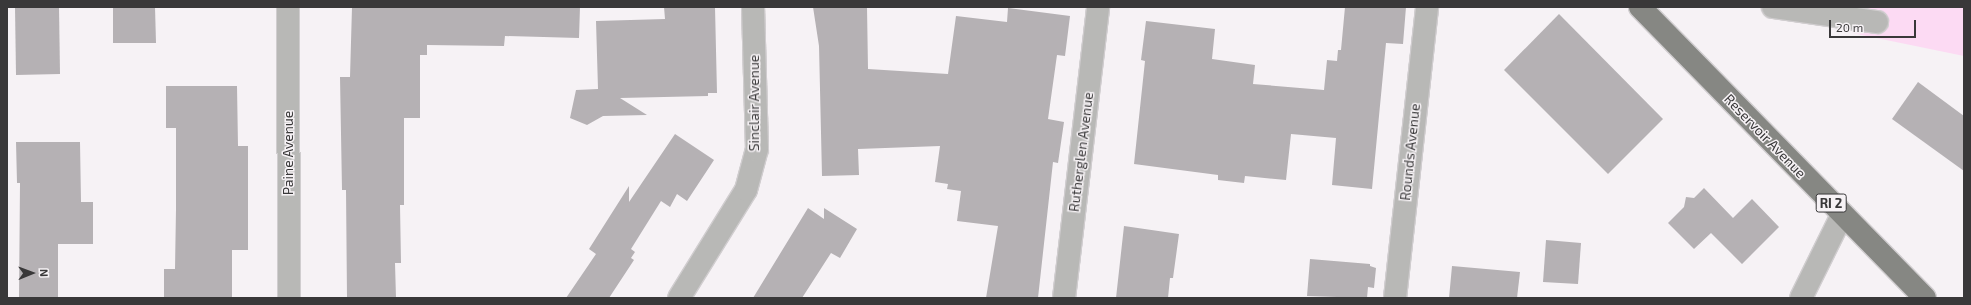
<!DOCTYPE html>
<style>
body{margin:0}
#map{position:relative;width:1971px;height:305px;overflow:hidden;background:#f6f2f5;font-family:"Exo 2",sans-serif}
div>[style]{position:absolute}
.green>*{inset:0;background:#fcdaf3}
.building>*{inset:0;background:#b5b1b4}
.roads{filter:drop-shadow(1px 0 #d0cdcf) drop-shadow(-1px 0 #d0cdcf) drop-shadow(0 1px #d0cdcf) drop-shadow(0 -1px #d0cdcf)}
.minor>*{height:22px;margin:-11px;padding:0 11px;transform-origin:11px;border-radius:11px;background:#b8b8b6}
.primary>*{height:22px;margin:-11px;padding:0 11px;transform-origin:11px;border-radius:11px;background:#868783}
span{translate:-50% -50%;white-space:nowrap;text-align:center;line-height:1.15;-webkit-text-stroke:3px #f6f2f5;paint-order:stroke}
.shield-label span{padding:1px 3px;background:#f6f2f5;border:1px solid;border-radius:3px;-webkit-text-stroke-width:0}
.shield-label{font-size:13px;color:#393839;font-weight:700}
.street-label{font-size:14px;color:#393839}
.frame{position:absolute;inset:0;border:8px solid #393839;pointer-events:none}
.north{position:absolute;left:12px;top:253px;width:40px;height:40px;-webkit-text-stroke:3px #f6f2f5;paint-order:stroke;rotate:89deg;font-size:11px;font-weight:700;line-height:16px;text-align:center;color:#393839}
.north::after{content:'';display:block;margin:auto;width:14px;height:18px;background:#393839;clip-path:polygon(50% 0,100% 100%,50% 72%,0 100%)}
.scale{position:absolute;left:1829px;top:20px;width:87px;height:18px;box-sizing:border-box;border:2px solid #393839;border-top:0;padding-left:5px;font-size:12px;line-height:14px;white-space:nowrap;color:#393839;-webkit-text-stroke:3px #f6f2f5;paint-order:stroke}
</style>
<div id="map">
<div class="green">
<i style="clip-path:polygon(1856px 7px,1964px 7px,1964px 56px,1852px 33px)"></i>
</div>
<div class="building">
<i style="clip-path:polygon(15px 7px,59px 7px,60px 74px,16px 75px)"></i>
<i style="clip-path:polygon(113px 7px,155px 7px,156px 43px,113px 43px)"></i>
<i style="clip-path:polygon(352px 7px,580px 7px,579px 38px,505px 36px,504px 46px,427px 45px,427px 55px,420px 55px,420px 118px,404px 118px,404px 205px,400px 205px,401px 263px,395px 263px,396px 298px,347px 298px,346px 190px,342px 190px,340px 77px,350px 77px)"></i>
<i style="clip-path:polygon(664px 7px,715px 7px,717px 93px,708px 93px,708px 96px,620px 98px,647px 115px,603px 116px,587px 125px,570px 118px,576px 90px,598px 89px,596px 21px,665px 19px)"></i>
<i style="clip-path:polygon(813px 7px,867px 7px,868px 69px,948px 74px,956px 16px,1007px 22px,1008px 8px,1070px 16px,1065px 56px,1057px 55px,1048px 119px,1064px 122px,1058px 163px,1053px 162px,1038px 298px,986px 298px,998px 226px,957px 221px,961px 191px,947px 189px,948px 184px,935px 182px,940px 146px,858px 149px,859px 175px,822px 176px,819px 46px)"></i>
<i style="clip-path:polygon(1345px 7px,1406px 7px,1403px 44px,1386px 43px,1372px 189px,1332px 185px,1336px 138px,1291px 134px,1286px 180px,1245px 176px,1244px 183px,1218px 180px,1218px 175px,1134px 164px,1145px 61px,1141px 60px,1146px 21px,1215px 29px,1212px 59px,1255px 65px,1253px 84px,1324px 90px,1327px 60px,1337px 61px,1338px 50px,1341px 50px)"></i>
<i style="clip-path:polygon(1559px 14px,1663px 119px,1608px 174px,1504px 70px)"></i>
<i style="clip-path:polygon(1918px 82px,1964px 116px,1964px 171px,1892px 119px)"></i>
<i style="clip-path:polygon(166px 86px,237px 86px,238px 146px,248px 146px,248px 250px,232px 250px,232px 298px,164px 298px,164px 269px,175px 269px,176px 209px,176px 128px,166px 128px)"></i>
<i style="clip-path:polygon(675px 134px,714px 160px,687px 201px,677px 194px,670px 207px,661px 201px,631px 249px,635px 252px,631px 258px,634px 260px,609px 298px,566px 298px,596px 254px,589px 249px,629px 186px,629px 202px)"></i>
<i style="clip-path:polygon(16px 142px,80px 142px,81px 202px,93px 202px,93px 244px,58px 244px,58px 298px,19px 298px,20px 183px,17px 183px)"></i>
<i style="clip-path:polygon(1704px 188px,1733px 218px,1752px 199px,1779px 227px,1742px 264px,1711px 233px,1694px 249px,1668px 223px,1684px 207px,1686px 197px,1694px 198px)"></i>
<i style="clip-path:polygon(808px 208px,824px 219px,824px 208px,857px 229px,840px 258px,831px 253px,802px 298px,753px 298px)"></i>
<i style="clip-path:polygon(1124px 226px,1179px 234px,1173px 278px,1170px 278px,1168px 298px,1116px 298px)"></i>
<i style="clip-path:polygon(1546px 240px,1581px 243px,1578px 284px,1543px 282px)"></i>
<i style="clip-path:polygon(1310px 259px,1370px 264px,1370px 266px,1376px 268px,1374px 288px,1368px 287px,1367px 298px,1307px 296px)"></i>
<i style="clip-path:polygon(1452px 266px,1520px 272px,1517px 298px,1449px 298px)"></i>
</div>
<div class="roads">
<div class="minor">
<i style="left:288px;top:7px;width:291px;rotate:89.8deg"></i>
<i style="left:1773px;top:7px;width:105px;rotate:8.2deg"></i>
<i style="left:679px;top:298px;width:127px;rotate:-58.2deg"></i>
<i style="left:746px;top:190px;width:42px;rotate:-75deg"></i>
<i style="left:757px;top:149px;width:142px;rotate:-91.6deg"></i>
<i style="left:1064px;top:298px;width:293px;rotate:-83.3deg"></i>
<i style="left:1395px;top:298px;width:293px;rotate:-83.7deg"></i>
<i style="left:1801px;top:298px;width:93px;rotate:-63.7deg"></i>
</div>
<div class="primary">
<i style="left:1640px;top:7px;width:407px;rotate:45.6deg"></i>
</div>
</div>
<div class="shield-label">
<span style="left:1831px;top:203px">RI 2</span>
</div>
<div class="street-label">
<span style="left:754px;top:103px;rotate:-90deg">Sinclair Avenue</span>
<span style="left:1765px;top:136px;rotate:46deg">Reservoir Avenue</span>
<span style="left:1081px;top:152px;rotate:-83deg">Rutherglen Avenue</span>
<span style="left:1410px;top:152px;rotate:-84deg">Rounds Avenue</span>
<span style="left:288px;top:153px;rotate:-90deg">Paine Avenue</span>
</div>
<div class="frame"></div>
<div class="north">N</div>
<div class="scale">20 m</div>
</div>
